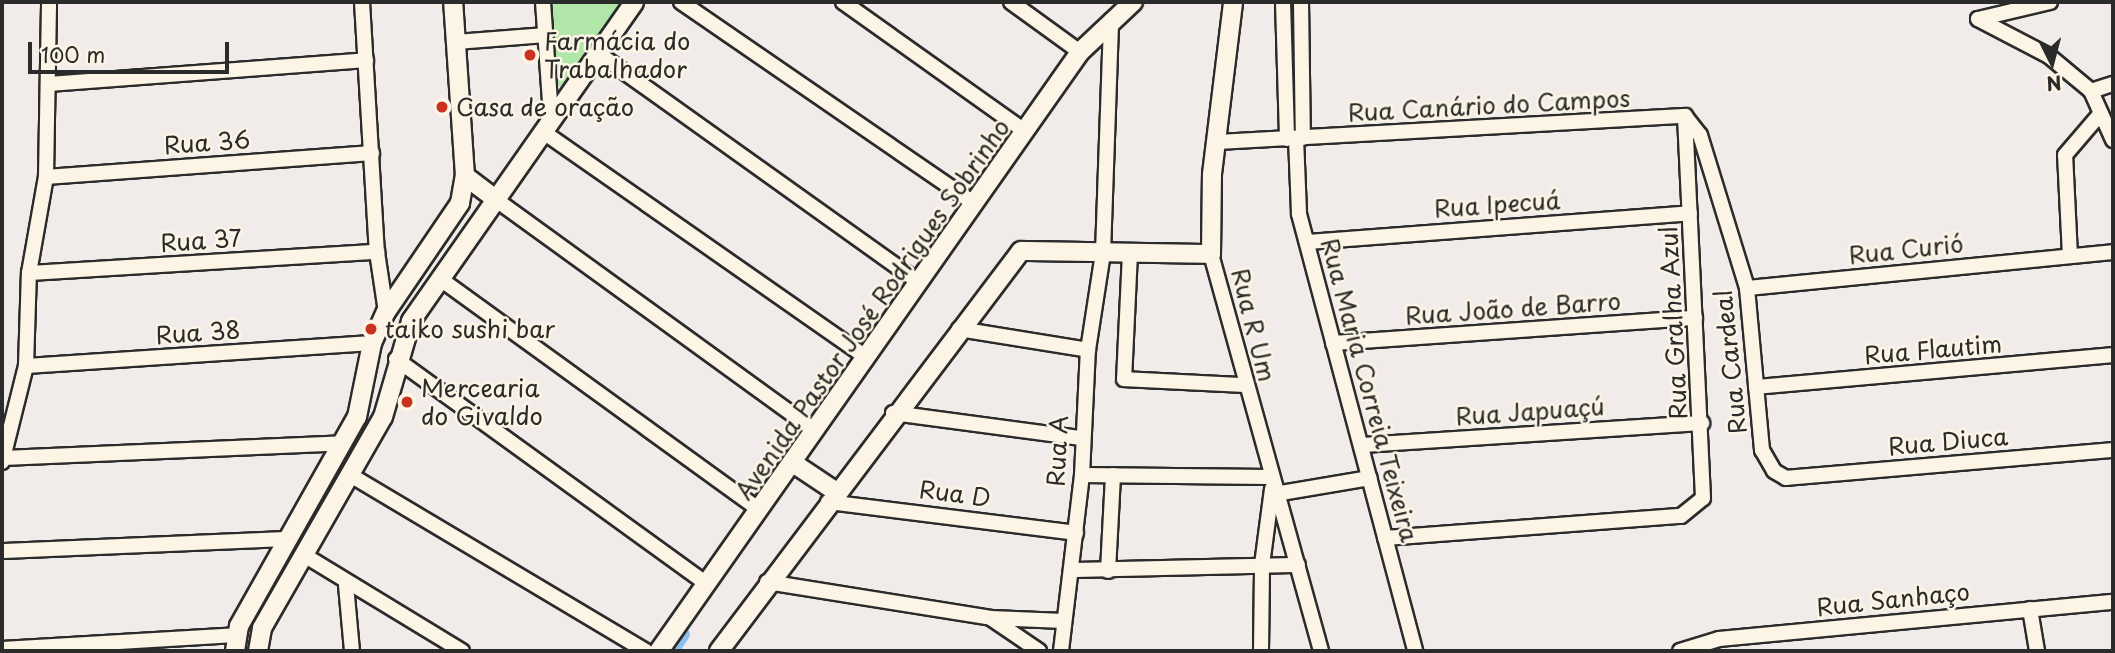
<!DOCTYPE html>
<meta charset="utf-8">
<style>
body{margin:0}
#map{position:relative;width:2115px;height:653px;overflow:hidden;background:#f1ebe9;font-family:"Playpen Sans",sans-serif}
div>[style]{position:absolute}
.green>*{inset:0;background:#b0e6a8}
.canal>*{height:14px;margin:-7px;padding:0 7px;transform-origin:7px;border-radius:7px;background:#8fc1eb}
.roads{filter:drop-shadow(2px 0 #2b2b2b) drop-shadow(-2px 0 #2b2b2b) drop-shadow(0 2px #2b2b2b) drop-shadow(0 -2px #2b2b2b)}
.minor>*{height:14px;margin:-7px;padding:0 7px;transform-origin:7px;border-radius:7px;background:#fcf5e5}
.tertiary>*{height:18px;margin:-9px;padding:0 9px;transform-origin:9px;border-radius:9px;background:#fcf5e5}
.dots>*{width:19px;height:19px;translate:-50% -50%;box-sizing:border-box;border:4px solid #fcf5e5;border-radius:50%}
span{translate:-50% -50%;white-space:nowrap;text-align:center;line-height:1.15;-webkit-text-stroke:5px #fcf5e5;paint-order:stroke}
.poi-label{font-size:24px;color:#2b2b2b}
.left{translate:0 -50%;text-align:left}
.street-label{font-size:24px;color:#2b2b2b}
.frame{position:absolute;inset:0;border:4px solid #2b2b2b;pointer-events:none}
.north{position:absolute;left:2017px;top:28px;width:70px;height:70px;-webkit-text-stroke:5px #fcf5e5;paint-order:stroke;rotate:174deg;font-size:19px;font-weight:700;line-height:28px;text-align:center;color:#2b2b2b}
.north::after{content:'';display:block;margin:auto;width:24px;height:32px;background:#2b2b2b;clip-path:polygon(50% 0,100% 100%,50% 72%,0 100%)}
.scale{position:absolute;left:28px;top:42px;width:201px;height:32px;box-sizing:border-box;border:4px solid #2b2b2b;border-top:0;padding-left:9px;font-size:21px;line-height:24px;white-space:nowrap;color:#2b2b2b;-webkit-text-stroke:5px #fcf5e5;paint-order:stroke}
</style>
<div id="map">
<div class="green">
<i style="clip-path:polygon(547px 2px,625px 2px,562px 87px,552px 84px)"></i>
</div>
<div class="canal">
<i style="left:672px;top:651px;width:20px;rotate:-57deg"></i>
</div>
<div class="roads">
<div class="minor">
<i style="left:362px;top:2px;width:250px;rotate:86.6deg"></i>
<i style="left:377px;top:252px;width:61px;rotate:81.5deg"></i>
<i style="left:543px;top:2px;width:114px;rotate:86deg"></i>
<i style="left:681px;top:2px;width:355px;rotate:34.5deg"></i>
<i style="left:843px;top:2px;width:224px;rotate:35.4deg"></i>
<i style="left:1011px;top:2px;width:85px;rotate:35.9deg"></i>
<i style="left:1283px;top:2px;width:137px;rotate:88.3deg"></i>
<i style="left:1301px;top:2px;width:136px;rotate:89.2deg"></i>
<i style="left:1978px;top:19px;width:80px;rotate:27.5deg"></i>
<i style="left:2049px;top:56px;width:55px;rotate:39.8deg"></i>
<i style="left:2091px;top:91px;width:54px;rotate:65.8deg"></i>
<i style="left:1978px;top:19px;width:74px;rotate:-13.3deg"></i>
<i style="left:456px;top:42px;width:90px;rotate:-4.4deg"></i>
<i style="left:599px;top:54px;width:389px;rotate:35.5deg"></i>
<i style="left:49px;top:84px;width:318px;rotate:-4.3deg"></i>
<i style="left:2091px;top:91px;width:23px;rotate:-18deg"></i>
<i style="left:1685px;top:116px;width:24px;rotate:52deg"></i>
<i style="left:1700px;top:135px;width:160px;rotate:72.9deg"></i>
<i style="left:1747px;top:288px;width:163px;rotate:84.7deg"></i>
<i style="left:1762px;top:450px;width:24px;rotate:60deg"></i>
<i style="left:1774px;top:471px;width:14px;rotate:30deg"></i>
<i style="left:1786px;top:478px;width:328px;rotate:-4.9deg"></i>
<i style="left:542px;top:131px;width:394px;rotate:34.9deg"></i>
<i style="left:1296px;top:138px;width:76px;rotate:87.7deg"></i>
<i style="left:1299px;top:214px;width:452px;rotate:75.1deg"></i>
<i style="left:1216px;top:142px;width:470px;rotate:-3.2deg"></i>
<i style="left:46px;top:177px;width:327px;rotate:-4.2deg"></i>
<i style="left:495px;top:199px;width:392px;rotate:35.9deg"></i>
<i style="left:1308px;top:242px;width:383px;rotate:-4.3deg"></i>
<i style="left:1130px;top:253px;width:126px;rotate:92.7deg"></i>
<i style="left:1124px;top:379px;width:119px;rotate:2.9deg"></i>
<i style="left:1211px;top:254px;width:412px;rotate:74.5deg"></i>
<i style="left:2070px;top:256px;width:101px;rotate:-92.8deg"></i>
<i style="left:2065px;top:155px;width:55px;rotate:-49.4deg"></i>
<i style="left:29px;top:273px;width:349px;rotate:-3.5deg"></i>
<i style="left:439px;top:278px;width:396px;rotate:35.9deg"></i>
<i style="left:1747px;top:288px;width:368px;rotate:-5.6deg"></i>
<i style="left:959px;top:329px;width:131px;rotate:9.2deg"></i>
<i style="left:1333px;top:343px;width:363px;rotate:-4deg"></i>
<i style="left:396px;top:359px;width:384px;rotate:35.9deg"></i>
<i style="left:26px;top:366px;width:347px;rotate:-3.8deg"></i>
<i style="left:1756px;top:387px;width:358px;rotate:-5.1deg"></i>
<i style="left:893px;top:413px;width:190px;rotate:7.6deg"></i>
<i style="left:1362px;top:445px;width:341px;rotate:-3.7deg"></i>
<i style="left:3px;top:458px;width:339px;rotate:-2.5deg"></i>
<i style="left:2px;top:462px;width:99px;rotate:-76deg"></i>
<i style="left:26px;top:366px;width:93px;rotate:-88.2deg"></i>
<i style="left:29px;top:273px;width:97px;rotate:-80deg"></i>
<i style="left:46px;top:177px;width:175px;rotate:-89deg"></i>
<i style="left:1082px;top:475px;width:187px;rotate:0.6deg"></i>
<i style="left:352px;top:476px;width:342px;rotate:30.8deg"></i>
<i style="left:1275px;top:494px;width:96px;rotate:-9.6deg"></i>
<i style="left:828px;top:502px;width:250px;rotate:7.1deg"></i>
<i style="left:1385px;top:538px;width:297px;rotate:-4.3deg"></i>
<i style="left:1681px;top:516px;width:28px;rotate:-39deg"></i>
<i style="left:1703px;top:498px;width:382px;rotate:-92.7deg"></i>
<i style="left:2px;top:551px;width:283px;rotate:-2.4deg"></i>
<i style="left:304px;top:555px;width:185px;rotate:31.3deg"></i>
<i style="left:1071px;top:570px;width:227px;rotate:-1.3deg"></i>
<i style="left:1108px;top:571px;width:96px;rotate:-87deg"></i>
<i style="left:767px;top:582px;width:227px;rotate:9.1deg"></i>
<i style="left:991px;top:618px;width:73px;rotate:2.4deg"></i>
<i style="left:346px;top:585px;width:66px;rotate:84.8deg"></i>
<i style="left:2030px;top:609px;width:43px;rotate:80.5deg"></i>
<i style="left:992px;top:619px;width:57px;rotate:34.2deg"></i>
<i style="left:2px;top:649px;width:234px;rotate:-3.4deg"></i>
<i style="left:1061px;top:651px;width:177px;rotate:-83.2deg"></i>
<i style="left:1082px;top:475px;width:125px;rotate:-87.3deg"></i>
<i style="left:1088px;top:350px;width:98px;rotate:-81.2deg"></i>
<i style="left:1103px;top:253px;width:233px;rotate:-88deg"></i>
<i style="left:1261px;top:651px;width:86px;rotate:-89.3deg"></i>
<i style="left:1262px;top:565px;width:77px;rotate:-82.5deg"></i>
<i style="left:1680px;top:651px;width:41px;rotate:-17.1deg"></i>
<i style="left:1719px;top:639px;width:396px;rotate:-5.4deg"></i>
</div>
<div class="tertiary">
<i style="left:465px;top:176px;width:38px;rotate:37deg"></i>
<i style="left:793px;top:463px;width:50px;rotate:33.7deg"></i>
<i style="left:235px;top:651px;width:25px;rotate:-81deg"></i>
<i style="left:239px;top:626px;width:240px;rotate:-60.6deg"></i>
<i style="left:357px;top:417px;width:76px;rotate:-78.5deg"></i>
<i style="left:372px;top:343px;width:34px;rotate:-66deg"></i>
<i style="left:386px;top:312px;width:132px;rotate:-55.8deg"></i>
<i style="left:460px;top:203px;width:27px;rotate:-80deg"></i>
<i style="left:465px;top:176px;width:174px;rotate:-93.9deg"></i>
<i style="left:258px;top:651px;width:23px;rotate:-80deg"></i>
<i style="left:262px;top:628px;width:243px;rotate:-60.2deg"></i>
<i style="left:383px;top:417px;width:100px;rotate:-73.7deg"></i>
<i style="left:411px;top:321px;width:389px;rotate:-55deg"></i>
<i style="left:659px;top:651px;width:732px;rotate:-54.9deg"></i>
<i style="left:1080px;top:52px;width:73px;rotate:-43.3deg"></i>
<i style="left:719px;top:651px;width:501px;rotate:-52.95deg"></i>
<i style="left:1021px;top:251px;width:190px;rotate:0.9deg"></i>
<i style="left:1211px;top:254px;width:80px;rotate:-89.3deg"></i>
<i style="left:1212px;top:174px;width:173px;rotate:-83deg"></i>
</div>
</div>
<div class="dots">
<i style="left:530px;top:55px;background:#c8321e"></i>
<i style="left:442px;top:107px;background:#c8321e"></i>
<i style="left:371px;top:329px;background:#c8321e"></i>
<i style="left:407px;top:402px;background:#c8321e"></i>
</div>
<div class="poi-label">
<span class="left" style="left:544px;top:55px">Farmácia do<br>Trabalhador</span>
<span class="left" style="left:456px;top:107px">Casa de oração</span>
<span class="left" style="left:385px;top:329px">taiko sushi bar</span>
<span class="left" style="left:421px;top:402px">Mercearia<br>do Givaldo</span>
</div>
<div class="street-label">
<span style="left:1489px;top:105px;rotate:-3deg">Rua Canário do Campos</span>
<span style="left:207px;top:142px;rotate:-4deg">Rua 36</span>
<span style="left:1497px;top:204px;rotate:-4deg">Rua Ipecuá</span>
<span style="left:201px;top:240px;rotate:-4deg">Rua 37</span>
<span style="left:1906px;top:249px;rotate:-6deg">Rua Curió</span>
<span style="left:1513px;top:308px;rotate:-4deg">Rua João de Barro</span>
<span style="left:872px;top:309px;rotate:-55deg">Avenida Pastor José Rodrigues Sobrinho</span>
<span style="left:1673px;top:323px;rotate:-93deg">Rua Gralha Azul</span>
<span style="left:1254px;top:325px;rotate:76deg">Rua R Um</span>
<span style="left:198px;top:332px;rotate:-4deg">Rua 38</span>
<span style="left:1933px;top:349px;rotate:-5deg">Rua Flautim</span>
<span style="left:1730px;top:362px;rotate:-96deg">Rua Cardeal</span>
<span style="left:1370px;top:390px;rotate:75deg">Rua Maria Correia Teixeira</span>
<span style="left:1530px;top:411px;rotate:-4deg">Rua Japuaçú</span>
<span style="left:1948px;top:441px;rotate:-5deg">Rua Diuca</span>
<span style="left:1057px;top:451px;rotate:-87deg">Rua A</span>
<span style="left:955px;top:493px;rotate:7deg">Rua D</span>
<span style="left:1893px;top:599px;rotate:-6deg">Rua Sanhaço</span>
</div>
<div class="frame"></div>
<div class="north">N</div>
<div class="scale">100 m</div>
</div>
